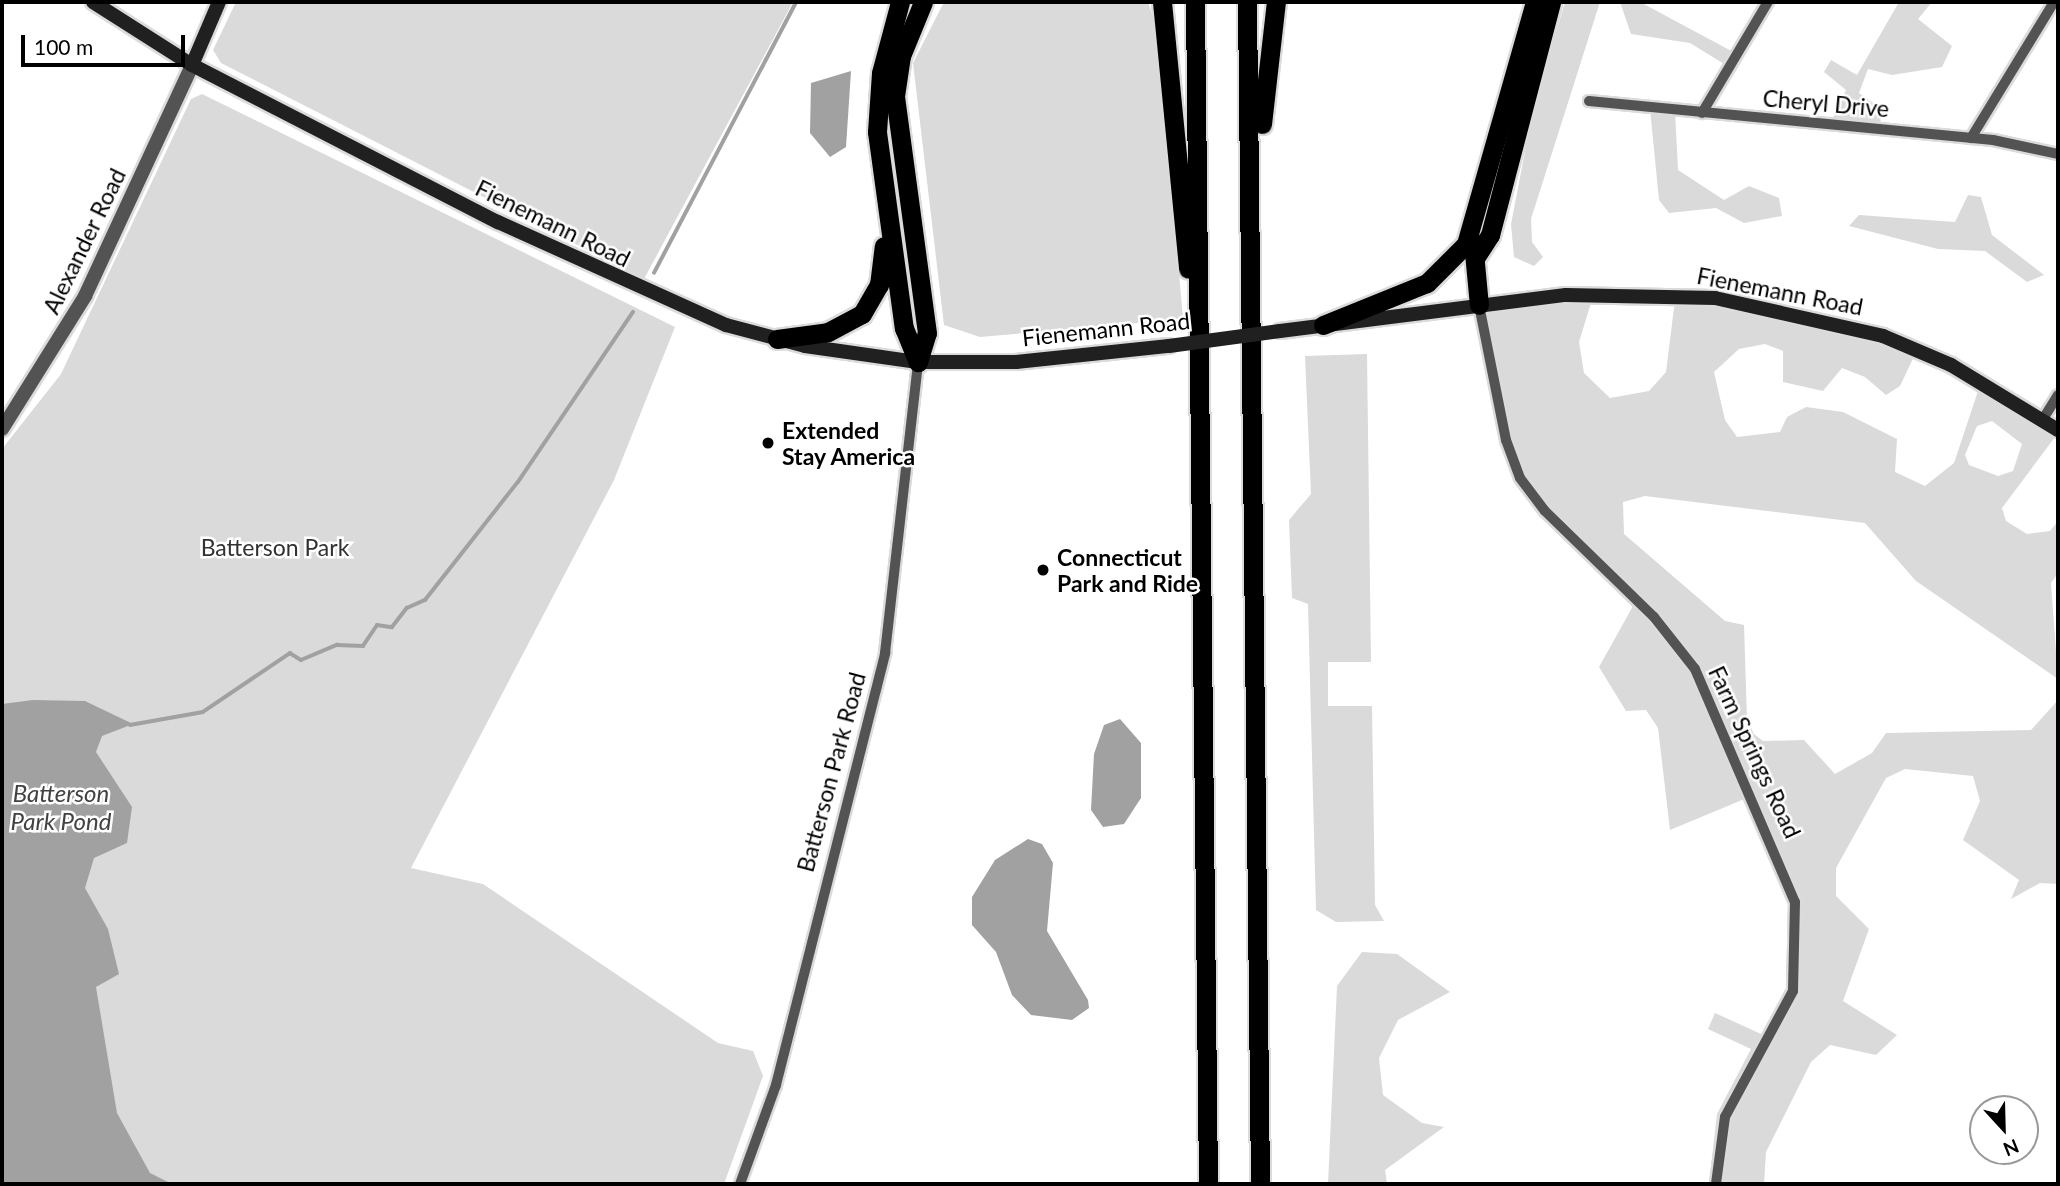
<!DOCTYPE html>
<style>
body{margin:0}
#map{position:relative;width:2060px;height:1186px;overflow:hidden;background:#fff;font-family:Lato,sans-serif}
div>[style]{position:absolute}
.green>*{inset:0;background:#dadada}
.water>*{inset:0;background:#a1a1a1}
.stream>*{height:3.5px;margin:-1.75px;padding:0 1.75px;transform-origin:1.75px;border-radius:1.75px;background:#a1a1a1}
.roads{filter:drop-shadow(2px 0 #dbdbdb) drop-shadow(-2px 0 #dbdbdb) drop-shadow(0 2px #dbdbdb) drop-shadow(0 -2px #dbdbdb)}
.minor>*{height:10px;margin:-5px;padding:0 5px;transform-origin:5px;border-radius:5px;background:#535353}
.tertiary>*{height:14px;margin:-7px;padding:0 7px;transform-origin:7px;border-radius:7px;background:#535353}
.secondary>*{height:14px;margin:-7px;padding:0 7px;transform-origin:7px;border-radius:7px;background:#202020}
.motorway>*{height:19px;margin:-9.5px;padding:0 9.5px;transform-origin:9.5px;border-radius:9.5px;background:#000}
.secondary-bridge>*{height:14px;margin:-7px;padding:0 7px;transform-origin:7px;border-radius:7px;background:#202020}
.dots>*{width:19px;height:19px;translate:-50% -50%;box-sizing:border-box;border:4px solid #fff;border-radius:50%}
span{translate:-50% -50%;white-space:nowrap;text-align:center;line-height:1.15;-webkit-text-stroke:5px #fff;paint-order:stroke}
.street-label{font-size:23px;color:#000}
.poi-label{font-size:23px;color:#000;font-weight:700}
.left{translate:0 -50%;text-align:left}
.park-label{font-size:23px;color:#313131}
.water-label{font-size:24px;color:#424242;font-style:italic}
.frame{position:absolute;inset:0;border:4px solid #000;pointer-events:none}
.north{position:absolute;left:1969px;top:1095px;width:70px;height:70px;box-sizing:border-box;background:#fff;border:2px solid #999;border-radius:50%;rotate:158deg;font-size:19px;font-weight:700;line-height:28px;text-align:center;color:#000}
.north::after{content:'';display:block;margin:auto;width:24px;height:32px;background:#000;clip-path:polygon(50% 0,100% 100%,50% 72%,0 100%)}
.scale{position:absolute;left:21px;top:35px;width:164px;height:32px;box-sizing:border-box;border:4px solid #000;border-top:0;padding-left:9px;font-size:21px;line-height:24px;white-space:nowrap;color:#000;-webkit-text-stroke:5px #fff;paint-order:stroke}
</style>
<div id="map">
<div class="green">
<i style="clip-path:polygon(236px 2px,793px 2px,644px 279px,221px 63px,213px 50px)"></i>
<i style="clip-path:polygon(944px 2px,1148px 2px,1158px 32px,1183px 319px,980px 337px,944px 325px,913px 63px)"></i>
<i style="clip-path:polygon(1565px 2px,1600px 2px,1531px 219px,1532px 242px,1543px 257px,1534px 266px,1514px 257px,1511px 224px,1533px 110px)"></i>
<i style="clip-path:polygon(1620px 2px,1640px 2px,1737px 54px,1729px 67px,1690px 43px,1631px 34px)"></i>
<i style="clip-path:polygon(1899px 2px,1932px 2px,1918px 19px,1952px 46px,1942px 67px,1892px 75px,1868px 69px,1859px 93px,1880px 108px,1881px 129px,1830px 124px,1846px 90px,1824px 72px,1831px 60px,1857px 75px)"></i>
<i style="clip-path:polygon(202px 94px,675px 327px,614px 480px,411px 868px,483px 884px,718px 1043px,753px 1051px,763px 1076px,724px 1184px,2px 1184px,2px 449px,61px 374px,191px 99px)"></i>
<i style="clip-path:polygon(1650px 109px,1675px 111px,1678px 170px,1724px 200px,1749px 186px,1779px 198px,1782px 216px,1744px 223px,1716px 208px,1669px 213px,1659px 200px)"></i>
<i style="clip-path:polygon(1968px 195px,1981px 197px,1992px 235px,2044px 275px,2027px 282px,1985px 251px,1938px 249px,1849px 226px,1859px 215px,1955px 222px)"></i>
<i style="clip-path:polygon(evenodd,1676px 292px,1917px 350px,1900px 386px,1886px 395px,1865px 377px,1842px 368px,1823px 391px,1783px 382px,1783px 351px,1765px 344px,1739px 349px,1714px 372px,1725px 420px,1737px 437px,1780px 432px,1787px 417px,1806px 407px,1843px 412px,1897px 439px,1895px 472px,1925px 486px,1954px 463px,1981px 382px,2058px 433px,2002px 508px,2006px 521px,2027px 534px,2050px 531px,2058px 521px,2058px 573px,2051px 583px,2058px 679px,1916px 581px,1865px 523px,1645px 496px,1623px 502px,1624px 534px,1725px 621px,1744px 625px,1747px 719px,1754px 734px,1763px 741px,1804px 740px,1835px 774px,1872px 753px,1886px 733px,2031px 730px,2058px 700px,2058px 884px,2040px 883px,2011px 899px,2019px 880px,1963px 840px,1980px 801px,1973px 776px,1905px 769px,1886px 778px,1836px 868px,1836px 896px,1869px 929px,1843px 1001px,1897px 1035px,1876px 1055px,1830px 1045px,1811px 1062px,1766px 1152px,1764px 1184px,1709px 1184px,1717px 1114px,1751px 1049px,1708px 1029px,1715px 1013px,1772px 1039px,1787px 1009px,1798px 921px,1754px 795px,1670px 830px,1658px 728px,1646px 710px,1626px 711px,1599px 667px,1638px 597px,1542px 504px,1516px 468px,1479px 305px,1594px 293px,1579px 342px,1584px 373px,1610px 398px,1649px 391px,1666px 372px,1676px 292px,1992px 421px,2022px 444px,2013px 471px,1998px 476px,1969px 465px,1965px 455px,1977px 426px,1992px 421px)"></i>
<i style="clip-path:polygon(1367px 354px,1371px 662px,1328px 662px,1328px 706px,1372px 706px,1375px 905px,1384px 921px,1336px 922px,1316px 910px,1308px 604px,1292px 598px,1289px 520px,1311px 494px,1305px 356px)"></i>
<i style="clip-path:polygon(1362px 952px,1397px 954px,1450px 992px,1398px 1020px,1379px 1058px,1383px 1095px,1422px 1123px,1444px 1127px,1385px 1170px,1387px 1184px,1328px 1184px,1337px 986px)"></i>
</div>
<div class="water">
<i style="clip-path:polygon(851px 71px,846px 147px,830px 157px,810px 133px,811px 83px)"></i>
<i style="clip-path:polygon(33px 700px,85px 701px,133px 724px,102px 736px,96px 752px,132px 807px,127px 843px,94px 858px,85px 888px,108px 929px,119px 974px,96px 987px,117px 1113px,150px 1173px,172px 1184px,2px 1184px,2px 704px)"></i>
<i style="clip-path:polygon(1120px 719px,1141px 743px,1141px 798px,1124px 824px,1103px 827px,1091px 810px,1094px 754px,1104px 725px)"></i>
<i style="clip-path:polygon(1028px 839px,1042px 844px,1053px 863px,1047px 931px,1088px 1000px,1089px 1008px,1072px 1020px,1031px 1015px,1012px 995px,996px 952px,972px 925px,972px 897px,995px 860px)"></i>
</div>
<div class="stream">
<i style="left:654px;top:273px;width:306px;rotate:-62.3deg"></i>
<i style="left:130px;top:725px;width:74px;rotate:-10.1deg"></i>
<i style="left:203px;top:712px;width:105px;rotate:-34.1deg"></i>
<i style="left:290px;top:653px;width:13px;rotate:32deg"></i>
<i style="left:301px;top:660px;width:39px;rotate:-23deg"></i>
<i style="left:337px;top:645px;width:26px;rotate:2deg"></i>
<i style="left:363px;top:646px;width:25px;rotate:-56deg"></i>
<i style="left:377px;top:625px;width:15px;rotate:8deg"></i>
<i style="left:392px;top:627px;width:24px;rotate:-52deg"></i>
<i style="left:407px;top:608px;width:20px;rotate:-24deg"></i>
<i style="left:425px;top:600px;width:150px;rotate:-51.8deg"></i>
<i style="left:518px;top:482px;width:205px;rotate:-55.9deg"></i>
</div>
<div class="roads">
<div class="minor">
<i style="left:1589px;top:101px;width:406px;rotate:5.5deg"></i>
<i style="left:1993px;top:140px;width:66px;rotate:12.2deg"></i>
<i style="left:1702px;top:113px;width:129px;rotate:-59.3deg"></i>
<i style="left:1971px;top:138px;width:159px;rotate:-58.6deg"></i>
<i style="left:1479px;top:305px;width:138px;rotate:78.7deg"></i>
<i style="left:1506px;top:440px;width:40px;rotate:69.8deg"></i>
<i style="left:1520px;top:478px;width:41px;rotate:52.9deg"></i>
<i style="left:1545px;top:511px;width:152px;rotate:44.2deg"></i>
<i style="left:1654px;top:617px;width:66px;rotate:51.7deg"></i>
<i style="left:1695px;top:669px;width:254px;rotate:66.8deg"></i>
<i style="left:1795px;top:902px;width:89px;rotate:91.3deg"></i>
<i style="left:1793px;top:991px;width:143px;rotate:118.4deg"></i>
<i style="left:1725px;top:1117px;width:68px;rotate:97.7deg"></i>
<i style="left:2043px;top:419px;width:28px;rotate:-58deg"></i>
<i style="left:740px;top:1184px;width:105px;rotate:-70deg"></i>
<i style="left:776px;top:1085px;width:446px;rotate:-75.8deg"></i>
<i style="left:885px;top:653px;width:293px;rotate:-83.5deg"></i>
</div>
<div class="tertiary">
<i style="left:2px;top:429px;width:157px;rotate:-58deg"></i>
<i style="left:85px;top:296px;width:255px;rotate:-65.1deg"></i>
</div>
<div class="secondary">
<i style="left:93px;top:2px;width:117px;rotate:32.5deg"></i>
<i style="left:192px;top:65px;width:344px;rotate:27.2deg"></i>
<i style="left:498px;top:222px;width:250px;rotate:24.3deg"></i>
<i style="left:726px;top:325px;width:82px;rotate:14.9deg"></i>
<i style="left:805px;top:346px;width:114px;rotate:8.1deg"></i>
<i style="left:918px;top:362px;width:98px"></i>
<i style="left:1016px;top:362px;width:154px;rotate:-6deg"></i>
<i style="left:192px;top:65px;width:69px;rotate:-66.8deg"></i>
<i style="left:1280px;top:331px;width:288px;rotate:-7.2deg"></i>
<i style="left:1566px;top:295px;width:149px;rotate:1.2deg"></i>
<i style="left:1715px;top:298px;width:172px;rotate:12.7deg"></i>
<i style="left:1883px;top:336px;width:74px;rotate:23.1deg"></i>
<i style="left:1951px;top:365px;width:125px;rotate:31.3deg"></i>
</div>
<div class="motorway">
<i style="left:900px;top:2px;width:73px;rotate:105deg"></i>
<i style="left:881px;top:73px;width:59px;rotate:93.9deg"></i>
<i style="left:877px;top:132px;width:198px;rotate:82.2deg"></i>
<i style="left:904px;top:328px;width:37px;rotate:68deg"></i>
<i style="left:918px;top:362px;width:30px;rotate:-73deg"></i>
<i style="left:927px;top:333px;width:239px;rotate:-97.7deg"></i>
<i style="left:895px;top:96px;width:40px;rotate:-81.5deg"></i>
<i style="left:901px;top:56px;width:58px;rotate:-67.8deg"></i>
<i style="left:1162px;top:2px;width:268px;rotate:84.4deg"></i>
<i style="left:1195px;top:2px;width:1182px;rotate:89.37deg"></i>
<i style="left:1247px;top:2px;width:1182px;rotate:89.37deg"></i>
<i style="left:1262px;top:124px;width:123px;rotate:-83.5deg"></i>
<i style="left:1473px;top:242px;width:63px;rotate:84.6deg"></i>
<i style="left:1477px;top:255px;width:24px;rotate:-57deg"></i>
<i style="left:1490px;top:235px;width:241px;rotate:-75.3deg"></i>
<i style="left:1323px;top:325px;width:112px;rotate:-22deg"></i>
<i style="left:1427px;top:283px;width:55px;rotate:-45deg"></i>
<i style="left:1466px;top:244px;width:252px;rotate:-74.1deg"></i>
<i style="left:777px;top:339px;width:51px;rotate:-7.8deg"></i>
<i style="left:828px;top:332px;width:38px;rotate:-28deg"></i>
<i style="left:862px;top:314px;width:34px;rotate:-60deg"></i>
<i style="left:879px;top:285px;width:39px;rotate:-83deg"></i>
</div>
</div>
<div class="secondary-bridge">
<i style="left:1169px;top:346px;width:112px;rotate:-7.7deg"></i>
</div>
<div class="dots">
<i style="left:768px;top:443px;background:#000"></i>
<i style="left:1043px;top:570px;background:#000"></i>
</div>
<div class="street-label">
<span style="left:1826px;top:103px;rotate:5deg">Cheryl Drive</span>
<span style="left:553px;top:223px;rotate:26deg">Fienemann Road</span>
<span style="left:84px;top:241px;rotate:-64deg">Alexander Road</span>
<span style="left:1780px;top:291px;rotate:11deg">Fienemann Road</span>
<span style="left:1106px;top:329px;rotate:-6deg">Fienemann Road</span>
<span style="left:1755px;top:752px;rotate:65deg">Farm Springs Road</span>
<span style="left:831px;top:772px;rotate:-75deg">Batterson Park Road</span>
</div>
<div class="poi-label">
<span class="left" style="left:782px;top:443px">Extended<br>Stay America</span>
<span class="left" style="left:1057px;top:570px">Connecticut<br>Park and Ride</span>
</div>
<div class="park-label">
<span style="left:275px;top:547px">Batterson Park</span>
</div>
<div class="water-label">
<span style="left:61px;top:807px">Batterson<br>Park Pond</span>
</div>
<div class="frame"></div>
<div class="north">N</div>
<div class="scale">100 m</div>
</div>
